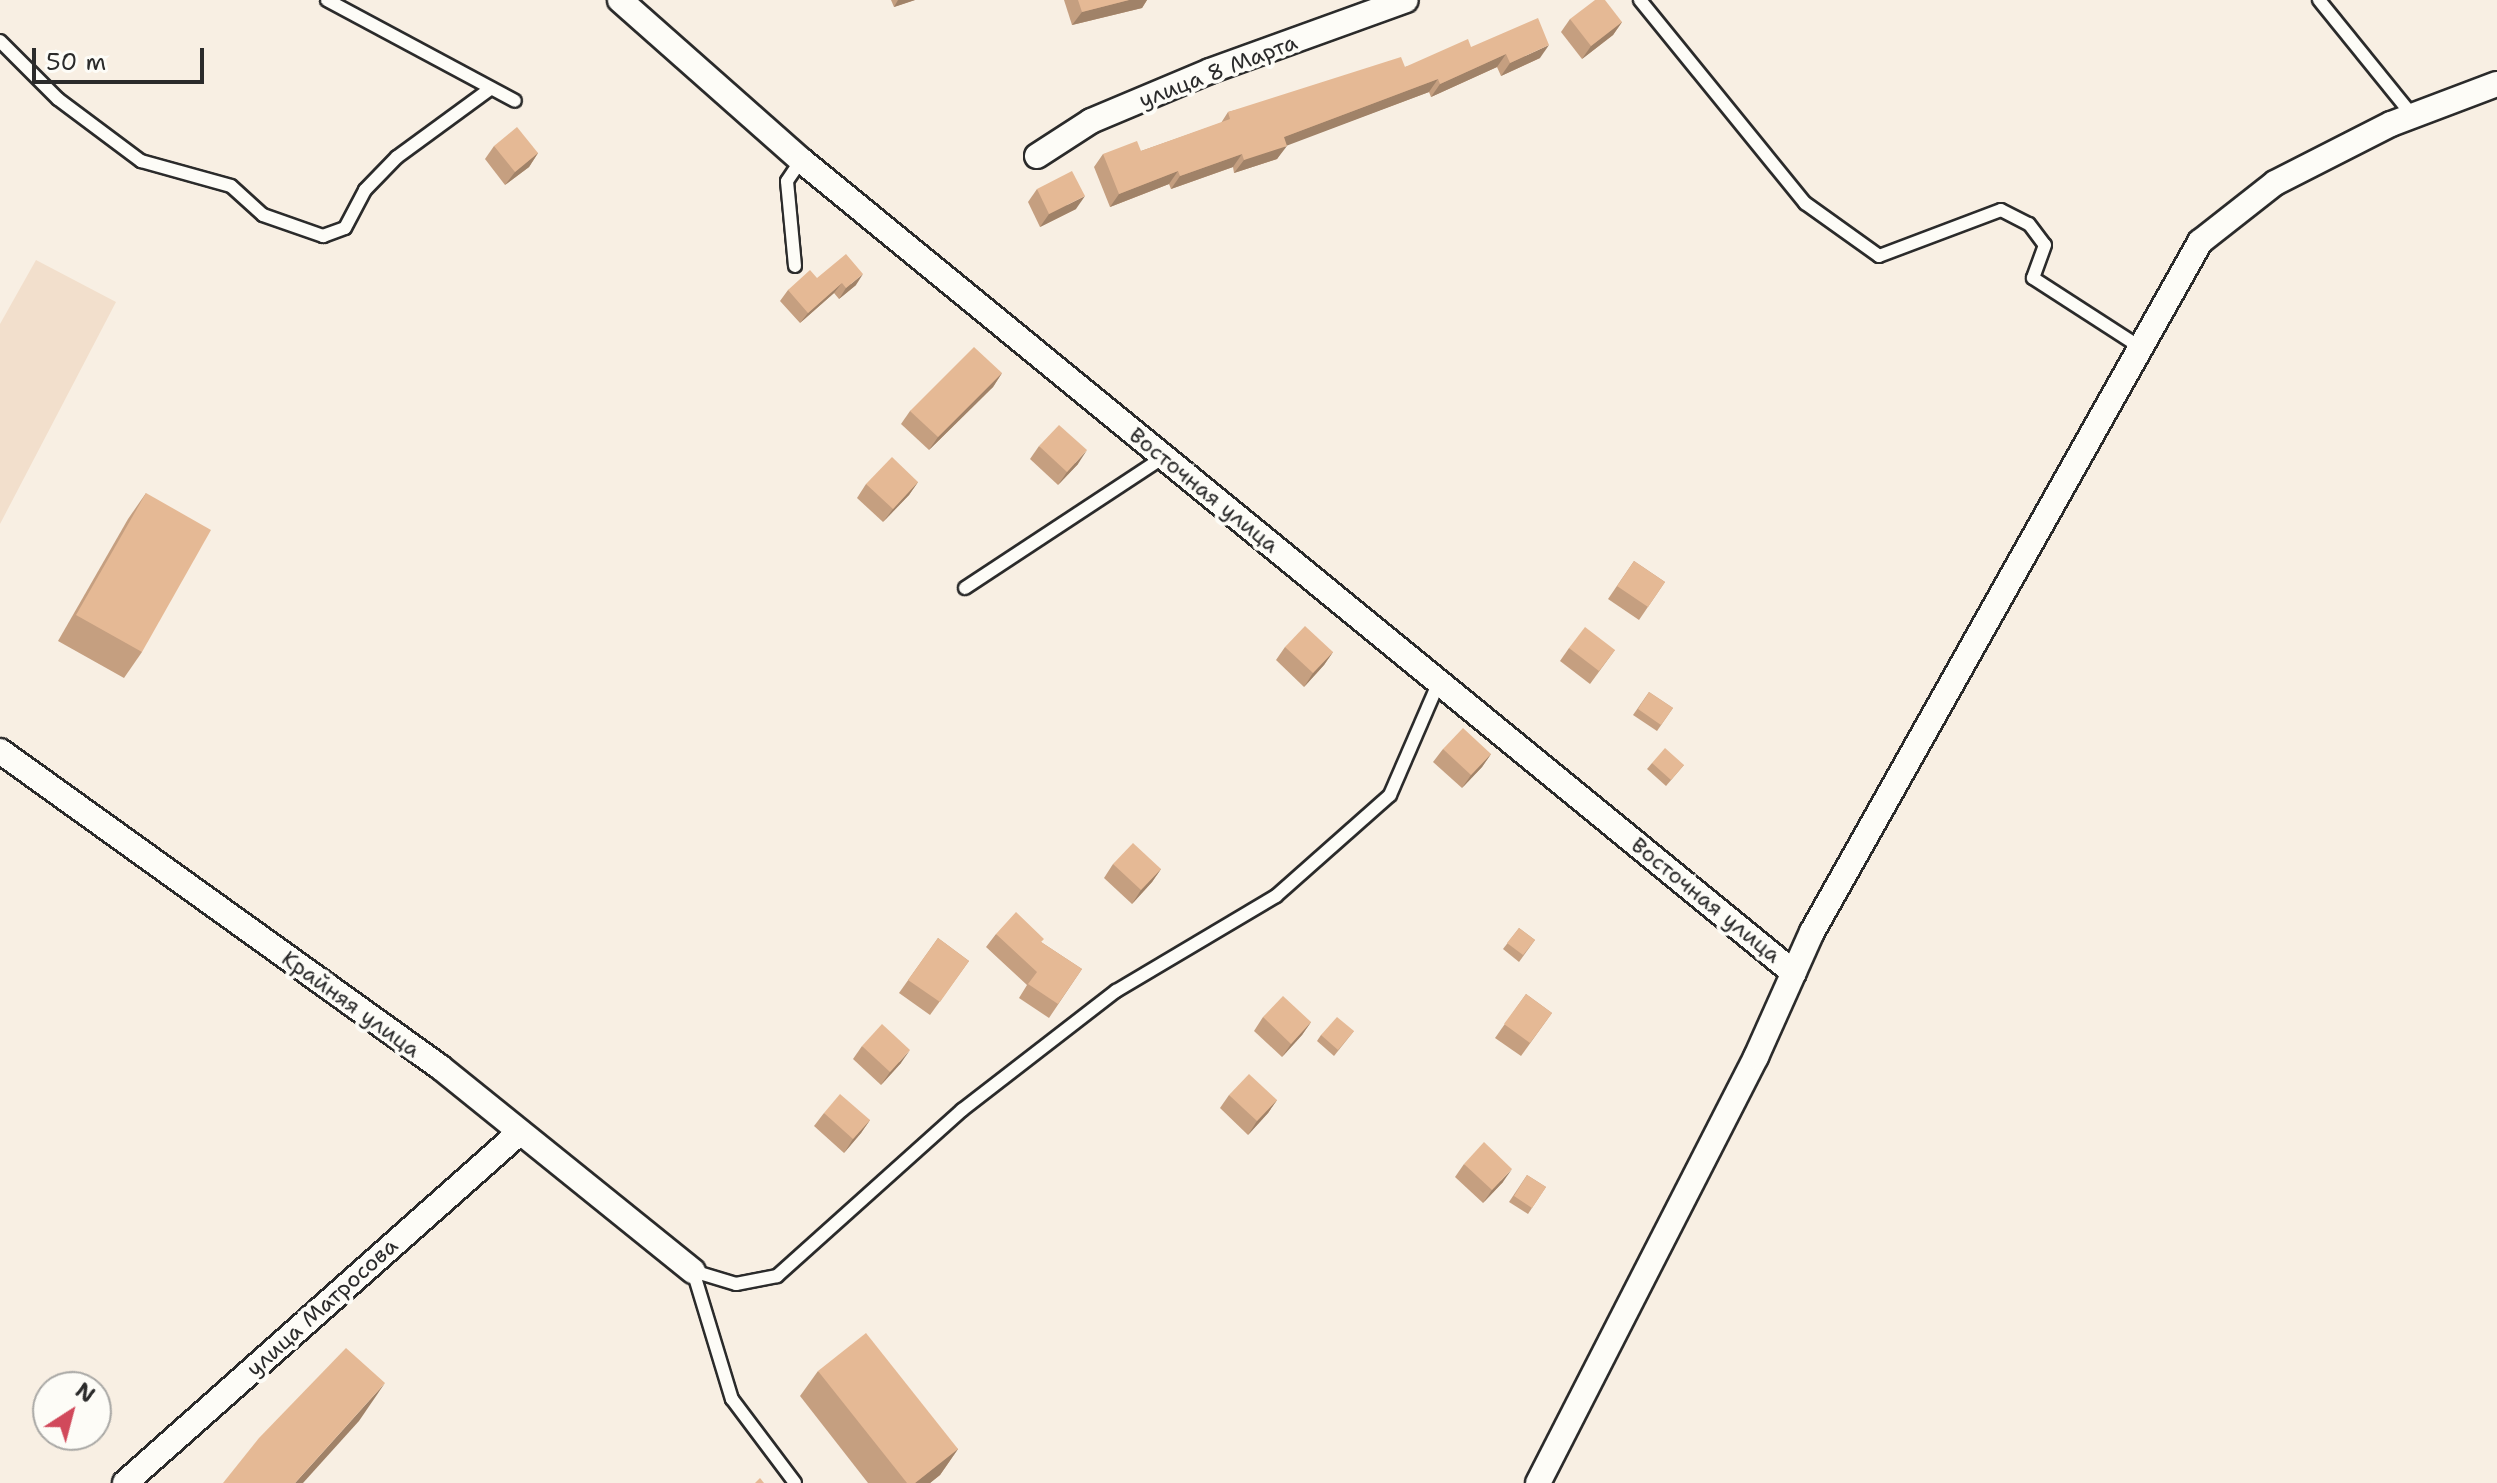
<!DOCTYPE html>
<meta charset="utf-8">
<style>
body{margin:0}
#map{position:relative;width:2497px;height:1483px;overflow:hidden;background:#f8efe3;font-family:"Shantell Sans",sans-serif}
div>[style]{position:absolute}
.built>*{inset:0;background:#f2dfcc}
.roads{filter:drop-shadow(2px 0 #2b2b2b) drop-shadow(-2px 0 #2b2b2b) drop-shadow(0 2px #2b2b2b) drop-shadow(0 -2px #2b2b2b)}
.lane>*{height:12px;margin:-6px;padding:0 6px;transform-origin:6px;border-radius:6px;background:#fdfcf7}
.street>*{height:24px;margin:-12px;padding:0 12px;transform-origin:12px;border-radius:12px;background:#fdfcf7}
.wall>*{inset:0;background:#c59f80}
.shaded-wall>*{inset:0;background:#a08268}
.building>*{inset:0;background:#e5b995}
span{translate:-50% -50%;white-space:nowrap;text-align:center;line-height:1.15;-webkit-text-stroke:8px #fdfcf7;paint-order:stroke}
.street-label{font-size:22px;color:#2b2b2b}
.north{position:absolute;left:32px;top:1371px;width:80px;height:80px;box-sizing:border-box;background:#fdfcf7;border:2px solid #a9a8a5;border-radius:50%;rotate:36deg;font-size:22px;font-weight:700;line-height:32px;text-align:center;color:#2b2b2b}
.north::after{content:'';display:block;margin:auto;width:28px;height:36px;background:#d1495b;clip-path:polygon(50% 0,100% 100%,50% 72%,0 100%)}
.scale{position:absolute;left:32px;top:48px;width:172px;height:36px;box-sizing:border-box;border:4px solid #2b2b2b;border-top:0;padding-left:10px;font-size:24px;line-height:28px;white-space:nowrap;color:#2b2b2b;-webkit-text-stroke:6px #fdfcf7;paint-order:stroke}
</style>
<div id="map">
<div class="built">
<i style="clip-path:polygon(36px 260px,116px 302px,0 524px,0 324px)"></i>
</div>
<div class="roads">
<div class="lane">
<i style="left:327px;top:0;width:213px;rotate:28.2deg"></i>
<i style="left:1640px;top:0;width:262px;rotate:50.9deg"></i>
<i style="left:1805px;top:203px;width:91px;rotate:35.6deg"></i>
<i style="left:1879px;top:256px;width:130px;rotate:-20.7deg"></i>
<i style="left:2001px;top:210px;width:31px;rotate:27deg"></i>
<i style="left:2029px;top:224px;width:26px;rotate:53deg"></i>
<i style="left:2045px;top:245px;width:35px;rotate:110deg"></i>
<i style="left:2033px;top:278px;width:129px;rotate:32.9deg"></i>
<i style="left:2319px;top:0;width:148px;rotate:51deg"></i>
<i style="left:0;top:41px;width:82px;rotate:45deg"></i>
<i style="left:58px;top:99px;width:104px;rotate:36.8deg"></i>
<i style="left:141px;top:161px;width:93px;rotate:15.5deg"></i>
<i style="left:231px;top:186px;width:43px;rotate:42.2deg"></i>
<i style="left:263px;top:215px;width:64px;rotate:19.3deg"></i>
<i style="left:323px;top:236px;width:23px;rotate:-20deg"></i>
<i style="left:345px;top:228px;width:43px;rotate:-62.2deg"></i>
<i style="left:365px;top:190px;width:46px;rotate:-45.9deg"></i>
<i style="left:397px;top:157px;width:115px;rotate:-36.2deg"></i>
<i style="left:795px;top:266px;width:85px;rotate:-95.4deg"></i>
<i style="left:787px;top:181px;width:25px;rotate:-56deg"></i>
<i style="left:965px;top:588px;width:238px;rotate:-33.4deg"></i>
<i style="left:693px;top:1271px;width:45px;rotate:16.8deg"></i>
<i style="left:736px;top:1284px;width:42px;rotate:-11deg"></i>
<i style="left:777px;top:1276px;width:249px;rotate:-41.9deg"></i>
<i style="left:962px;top:1110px;width:195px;rotate:-37.7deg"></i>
<i style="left:1116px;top:991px;width:186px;rotate:-30.7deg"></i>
<i style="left:1276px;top:896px;width:152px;rotate:-41.5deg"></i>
<i style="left:1390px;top:795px;width:123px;rotate:-66.6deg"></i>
<i style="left:693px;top:1271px;width:134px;rotate:73.1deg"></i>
<i style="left:732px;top:1399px;width:105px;rotate:53.1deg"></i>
</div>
<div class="street">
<i style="left:620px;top:0;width:242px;rotate:41.5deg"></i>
<i style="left:801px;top:160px;width:1283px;rotate:39.31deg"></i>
<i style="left:1037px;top:156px;width:64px;rotate:-32.9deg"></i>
<i style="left:1091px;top:121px;width:129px;rotate:-22.8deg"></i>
<i style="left:1210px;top:71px;width:208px;rotate:-19.9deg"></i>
<i style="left:0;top:751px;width:542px;rotate:35.69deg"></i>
<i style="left:440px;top:1067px;width:325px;rotate:38.9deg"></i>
<i style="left:125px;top:1483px;width:528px;rotate:-41.62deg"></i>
<i style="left:1538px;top:1483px;width:479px;rotate:-62.9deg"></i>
<i style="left:1756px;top:1057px;width:137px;rotate:-65.9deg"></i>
<i style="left:1812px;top:932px;width:792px;rotate:-60.65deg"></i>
<i style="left:2200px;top:242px;width:95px;rotate:-38.2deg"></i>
<i style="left:2275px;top:183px;width:130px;rotate:-27deg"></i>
<i style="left:2391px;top:124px;width:113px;rotate:-20.7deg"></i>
</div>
</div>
<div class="wall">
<i style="clip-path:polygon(891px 0,915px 0,894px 7px)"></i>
<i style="clip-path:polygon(1064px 0,1147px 0,1142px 8px,1072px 25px)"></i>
<i style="clip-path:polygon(1570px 19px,1622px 22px,1613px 35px,1582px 59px,1561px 32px)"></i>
<i style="clip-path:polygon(1471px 47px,1540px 58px,1501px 76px,1497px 67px,1431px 97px,1429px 92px,1286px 145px,1277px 159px,1234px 173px,1233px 167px,1171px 189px,1169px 184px,1110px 207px,1094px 167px,1103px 154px,1141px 151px,1221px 123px,1228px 112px,1405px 67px)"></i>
<i style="clip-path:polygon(494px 146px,538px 153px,529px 167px,505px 185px,485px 159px)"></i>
<i style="clip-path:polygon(1037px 189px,1076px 209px,1040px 227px,1028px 202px)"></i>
<i style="clip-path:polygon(817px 278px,856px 285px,839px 299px,834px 293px,800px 323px,780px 301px,788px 290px)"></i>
<i style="clip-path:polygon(1002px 373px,993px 387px,929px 450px,901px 424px,910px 411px)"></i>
<i style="clip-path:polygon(1039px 446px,1078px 464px,1058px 485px,1030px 459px)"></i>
<i style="clip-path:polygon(918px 482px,909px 495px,883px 522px,857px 498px,866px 484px)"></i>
<i style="clip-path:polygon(146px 493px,142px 652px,124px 678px,58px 641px,128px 519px)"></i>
<i style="clip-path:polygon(1634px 561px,1665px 582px,1639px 620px,1608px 599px)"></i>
<i style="clip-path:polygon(1285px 647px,1333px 652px,1324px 665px,1304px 687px,1276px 660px)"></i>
<i style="clip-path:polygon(1569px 648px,1615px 650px,1590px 684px,1560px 661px)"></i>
<i style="clip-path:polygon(1649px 692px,1673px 708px,1657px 731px,1633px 715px)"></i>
<i style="clip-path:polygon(1443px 749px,1491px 754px,1482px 767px,1462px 788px,1433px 762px)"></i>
<i style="clip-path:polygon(1652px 763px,1684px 765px,1666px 786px,1647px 769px)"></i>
<i style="clip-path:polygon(1113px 864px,1161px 869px,1152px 882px,1132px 904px,1104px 878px)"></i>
<i style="clip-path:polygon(1519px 928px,1535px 940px,1519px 962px,1503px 949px)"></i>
<i style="clip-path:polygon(996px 934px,1041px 942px,1082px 969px,1049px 1018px,1019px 998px,1027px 985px,986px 947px)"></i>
<i style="clip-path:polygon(938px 938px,969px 961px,930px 1015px,899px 993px)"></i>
<i style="clip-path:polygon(1526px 994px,1552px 1013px,1521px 1056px,1495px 1038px)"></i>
<i style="clip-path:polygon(1263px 1017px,1311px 1022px,1302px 1035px,1282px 1057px,1254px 1031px)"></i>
<i style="clip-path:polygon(1354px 1031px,1334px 1056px,1317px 1041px,1321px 1035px)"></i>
<i style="clip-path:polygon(862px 1046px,901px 1063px,881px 1085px,853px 1059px)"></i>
<i style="clip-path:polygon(1229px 1095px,1277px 1100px,1268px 1113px,1248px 1135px,1220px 1108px)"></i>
<i style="clip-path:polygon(824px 1113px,870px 1120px,861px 1133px,844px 1153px,814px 1126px)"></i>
<i style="clip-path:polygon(1464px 1164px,1503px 1182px,1483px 1203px,1455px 1177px)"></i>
<i style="clip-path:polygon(1527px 1175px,1546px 1187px,1528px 1214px,1509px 1202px)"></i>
<i style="clip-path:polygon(818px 1371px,958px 1449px,940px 1475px,930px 1483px,868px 1483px,800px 1396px)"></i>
</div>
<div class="shaded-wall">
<i style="clip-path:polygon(898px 0,915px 0,894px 7px)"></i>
<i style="clip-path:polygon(1129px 0,1147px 0,1142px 8px,1072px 25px,1082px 12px)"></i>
<i style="clip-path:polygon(1622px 22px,1613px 35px,1582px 59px,1591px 46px)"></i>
<i style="clip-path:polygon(1549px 45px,1540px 58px,1501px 76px,1510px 63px)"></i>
<i style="clip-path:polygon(1506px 54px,1497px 67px,1431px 97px,1440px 84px)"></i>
<i style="clip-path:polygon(1438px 79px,1429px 92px,1278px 149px,1287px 146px,1277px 159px,1234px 173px,1244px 160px,1284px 137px)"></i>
<i style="clip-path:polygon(538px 153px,529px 167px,505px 185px,515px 172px)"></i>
<i style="clip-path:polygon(1242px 154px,1233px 167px,1171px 189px,1180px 176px)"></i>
<i style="clip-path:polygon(1178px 171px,1169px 184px,1110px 207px,1119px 194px)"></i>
<i style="clip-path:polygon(1085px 196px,1076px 209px,1040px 227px,1049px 214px)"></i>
<i style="clip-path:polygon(863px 274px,856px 285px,839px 299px,846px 288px)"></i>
<i style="clip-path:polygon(842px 283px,834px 293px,800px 323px,808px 313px)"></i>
<i style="clip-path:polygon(1002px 373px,993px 387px,929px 450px,938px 437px)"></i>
<i style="clip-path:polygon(1087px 450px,1078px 464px,1058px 485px,1067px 472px)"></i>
<i style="clip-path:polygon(918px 482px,909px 495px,883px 522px,893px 509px)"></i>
<i style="clip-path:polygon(1333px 652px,1324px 665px,1304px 687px,1313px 673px)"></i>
<i style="clip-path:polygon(1491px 754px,1482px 767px,1462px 788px,1471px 775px)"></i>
<i style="clip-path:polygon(1161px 869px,1152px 882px,1132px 904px,1141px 890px)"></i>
<i style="clip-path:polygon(1311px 1022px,1302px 1035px,1282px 1057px,1291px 1044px)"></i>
<i style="clip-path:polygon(910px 1050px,901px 1063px,881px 1085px,890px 1072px)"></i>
<i style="clip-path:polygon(1277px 1100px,1268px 1113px,1248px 1135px,1257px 1121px)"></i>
<i style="clip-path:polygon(870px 1120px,861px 1133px,844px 1153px,853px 1139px)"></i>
<i style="clip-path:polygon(1512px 1169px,1503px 1182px,1483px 1203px,1492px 1190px)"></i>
<i style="clip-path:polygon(385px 1383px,359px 1421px,303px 1483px,295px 1483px)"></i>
<i style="clip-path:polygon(958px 1449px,940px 1475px,930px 1483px,915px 1483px)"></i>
</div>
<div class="building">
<i style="clip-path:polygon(1078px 0,1129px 0,1082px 12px)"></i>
<i style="clip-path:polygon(1595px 0,1605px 0,1622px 22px,1591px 46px,1570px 19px)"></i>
<i style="clip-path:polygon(1538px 18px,1549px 45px,1510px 63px,1506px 54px,1440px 84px,1438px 79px,1284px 137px,1287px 146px,1244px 160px,1242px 154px,1180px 176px,1178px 171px,1119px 194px,1103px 154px,1137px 141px,1141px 151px,1230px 119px,1228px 112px,1401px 57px,1405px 67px,1468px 39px,1471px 47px)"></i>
<i style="clip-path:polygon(517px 127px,538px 153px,515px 172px,494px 146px)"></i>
<i style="clip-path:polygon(1072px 171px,1085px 196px,1049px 214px,1037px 189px)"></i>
<i style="clip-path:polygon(846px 254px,863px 274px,846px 288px,842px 283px,808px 313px,788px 290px,810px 270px,817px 278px)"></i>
<i style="clip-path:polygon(974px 347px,1002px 373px,938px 437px,910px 411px)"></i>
<i style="clip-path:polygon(1059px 425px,1087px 450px,1067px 472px,1039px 446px)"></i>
<i style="clip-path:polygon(892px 457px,918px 482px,893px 509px,866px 484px)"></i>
<i style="clip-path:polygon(146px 493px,211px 530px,142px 652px,76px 615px)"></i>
<i style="clip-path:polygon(1634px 561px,1665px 582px,1648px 607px,1617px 586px)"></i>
<i style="clip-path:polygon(1305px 626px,1333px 652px,1313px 673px,1285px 647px)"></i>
<i style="clip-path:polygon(1585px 627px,1615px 650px,1599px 671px,1569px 648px)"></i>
<i style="clip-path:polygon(1649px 692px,1673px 708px,1661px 725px,1638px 709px)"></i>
<i style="clip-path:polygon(1463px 728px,1491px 754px,1471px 775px,1443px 749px)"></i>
<i style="clip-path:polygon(1665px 748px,1684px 765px,1671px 780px,1652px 763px)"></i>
<i style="clip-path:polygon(1133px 843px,1161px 869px,1141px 890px,1113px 864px)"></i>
<i style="clip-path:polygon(1016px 912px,1044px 939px,1041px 942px,1082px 969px,1058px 1004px,1028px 984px,1037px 972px,996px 934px)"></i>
<i style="clip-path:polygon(1519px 928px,1535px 940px,1523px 955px,1507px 943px)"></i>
<i style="clip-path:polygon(938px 938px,969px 961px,940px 1002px,908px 980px)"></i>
<i style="clip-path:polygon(1526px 994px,1552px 1013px,1530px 1043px,1504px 1024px)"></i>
<i style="clip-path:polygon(1283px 996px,1311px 1022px,1291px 1044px,1263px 1017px)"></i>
<i style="clip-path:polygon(1337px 1017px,1354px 1031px,1338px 1050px,1321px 1035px)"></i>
<i style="clip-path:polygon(882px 1024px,910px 1050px,890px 1072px,862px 1046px)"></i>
<i style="clip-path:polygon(1249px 1074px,1277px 1100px,1257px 1121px,1229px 1095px)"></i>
<i style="clip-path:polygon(840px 1094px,870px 1120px,853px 1139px,824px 1113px)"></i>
<i style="clip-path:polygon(1484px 1142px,1512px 1169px,1492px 1190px,1464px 1164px)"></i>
<i style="clip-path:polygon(1527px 1175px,1546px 1187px,1532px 1208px,1514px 1196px)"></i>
<i style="clip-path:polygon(866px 1333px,958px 1449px,915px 1483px,907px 1483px,818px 1371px)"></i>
<i style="clip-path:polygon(346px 1348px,385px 1383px,295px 1483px,223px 1483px,259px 1438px)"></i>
<i style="clip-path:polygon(760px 1478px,764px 1483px,755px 1483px)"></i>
</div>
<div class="street-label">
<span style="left:1218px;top:71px;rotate:-21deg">улица 8 Марта</span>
<span style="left:1204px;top:490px;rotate:39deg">Восточная улица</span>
<span style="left:1706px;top:900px;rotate:39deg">Восточная улица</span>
<span style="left:351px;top:1004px;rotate:36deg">Крайняя улица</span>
<span style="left:322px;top:1307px;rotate:-42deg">улица Матросова</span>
</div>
<div class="north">N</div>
<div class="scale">50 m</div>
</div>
